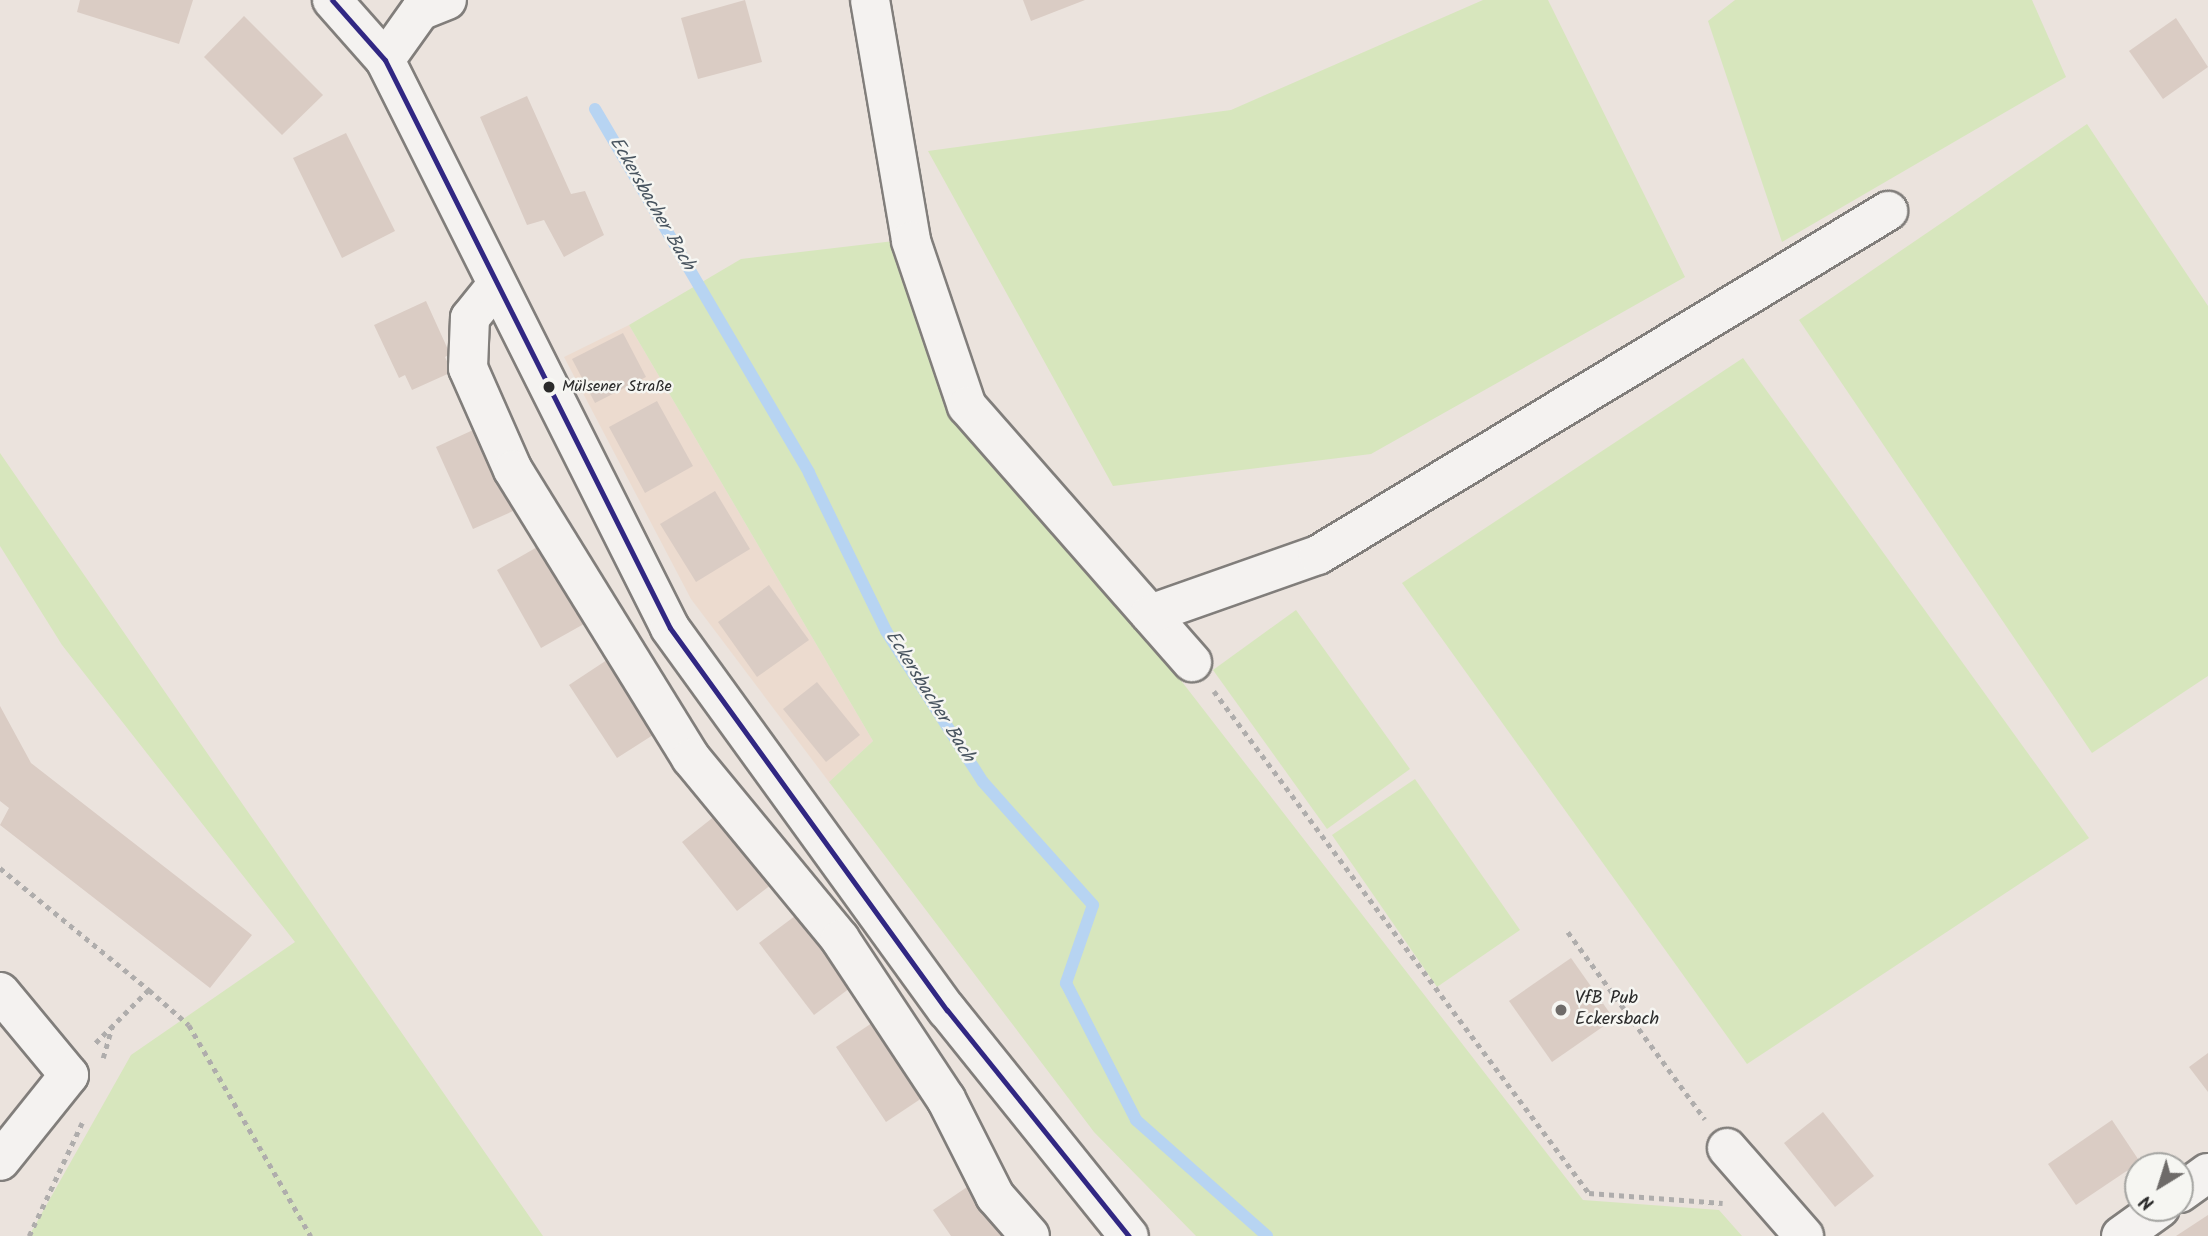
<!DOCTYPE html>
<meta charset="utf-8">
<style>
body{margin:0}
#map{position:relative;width:2208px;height:1236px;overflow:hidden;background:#ebe3dd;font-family:Kalam,sans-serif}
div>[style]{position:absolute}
.built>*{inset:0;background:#ecdbcf}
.green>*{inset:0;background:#d7e6bd}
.stream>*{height:12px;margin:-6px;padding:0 6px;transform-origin:6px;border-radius:6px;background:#b7d4f2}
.building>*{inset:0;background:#daccc4}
.path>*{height:4.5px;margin-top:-2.25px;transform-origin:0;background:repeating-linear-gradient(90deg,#afadac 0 5px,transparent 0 10px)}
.roads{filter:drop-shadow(2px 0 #817e7b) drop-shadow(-2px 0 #817e7b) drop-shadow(0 2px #817e7b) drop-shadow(0 -2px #817e7b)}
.minor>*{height:38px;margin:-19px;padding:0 19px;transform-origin:19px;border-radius:19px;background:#f4f2f0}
.bus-1>*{height:5px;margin:-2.5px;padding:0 2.5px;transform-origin:2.5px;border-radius:2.5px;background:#312783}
.dots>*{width:19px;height:19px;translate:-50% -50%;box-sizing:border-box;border:4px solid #f6f6f2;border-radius:50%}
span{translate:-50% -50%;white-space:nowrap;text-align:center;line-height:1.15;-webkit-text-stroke:5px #f6f6f2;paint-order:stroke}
.bus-label{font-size:16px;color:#2b2b2b}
.left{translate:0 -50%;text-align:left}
.poi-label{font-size:18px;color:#2b2b2b}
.water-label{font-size:19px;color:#48545f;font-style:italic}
.north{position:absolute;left:2124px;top:1152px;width:70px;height:70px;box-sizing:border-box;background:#f6f6f2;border:2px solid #a5a5a2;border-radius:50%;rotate:218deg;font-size:19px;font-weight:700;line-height:28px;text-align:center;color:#2b2b2b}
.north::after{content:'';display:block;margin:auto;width:24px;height:32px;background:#6e6b69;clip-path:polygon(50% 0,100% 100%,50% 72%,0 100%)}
</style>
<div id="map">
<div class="built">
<i style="clip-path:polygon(629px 325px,873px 741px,829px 782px,691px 599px,564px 357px)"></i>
</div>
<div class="green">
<i style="clip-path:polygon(1483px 0,1548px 0,1685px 277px,1371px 454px,1113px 486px,928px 151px,1231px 110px)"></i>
<i style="clip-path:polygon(1735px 0,2032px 0,2066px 77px,1782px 242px,1708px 21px)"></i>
<i style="clip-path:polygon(2087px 124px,2208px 306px,2208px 676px,2092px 753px,1799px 320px)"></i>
<i style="clip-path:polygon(894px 241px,1051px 523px,1169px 665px,1583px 1200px,1719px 1210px,1742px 1236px,1196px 1236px,1094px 1132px,829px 782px,873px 741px,629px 325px,741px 259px)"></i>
<i style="clip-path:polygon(1743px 358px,2089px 838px,1747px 1064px,1402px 583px)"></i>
<i style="clip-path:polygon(0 453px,214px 763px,543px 1236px,29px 1236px,131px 1055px,295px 942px,62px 645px,0 546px)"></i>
<i style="clip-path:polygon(1296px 610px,1410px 769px,1327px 829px,1213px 670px)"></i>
<i style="clip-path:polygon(1415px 779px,1520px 930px,1437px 987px,1332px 835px)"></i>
</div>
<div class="stream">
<i style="left:595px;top:109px;width:422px;rotate:59.5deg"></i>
<i style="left:809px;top:473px;width:176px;rotate:64deg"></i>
<i style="left:886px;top:631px;width:179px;rotate:57.3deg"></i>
<i style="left:983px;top:782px;width:165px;rotate:48.2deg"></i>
<i style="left:1093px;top:905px;width:83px;rotate:109.1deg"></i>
<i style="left:1066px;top:983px;width:154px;rotate:62.9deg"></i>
<i style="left:1136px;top:1120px;width:175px;rotate:41.5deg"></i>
</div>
<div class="building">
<i style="clip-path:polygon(80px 0,193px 0,179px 44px,77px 12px)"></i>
<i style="clip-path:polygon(745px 0,762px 62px,698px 79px,681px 18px)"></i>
<i style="clip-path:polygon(1023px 0,1085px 0,1031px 21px)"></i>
<i style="clip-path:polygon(244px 16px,323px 95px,282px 135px,204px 57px)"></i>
<i style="clip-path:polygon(2176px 18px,2208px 67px,2163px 99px,2129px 51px)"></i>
<i style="clip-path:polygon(527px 96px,571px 194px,585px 191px,604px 235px,564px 257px,544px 220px,527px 225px,480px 117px)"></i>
<i style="clip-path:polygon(346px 133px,395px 231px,342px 258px,293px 158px)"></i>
<i style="clip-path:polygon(426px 301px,450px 354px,445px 357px,452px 372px,412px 390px,405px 375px,399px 378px,374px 325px)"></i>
<i style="clip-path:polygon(623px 333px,646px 377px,595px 403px,572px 359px)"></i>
<i style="clip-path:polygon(657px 401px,693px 466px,645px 493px,609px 427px)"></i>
<i style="clip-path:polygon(484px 425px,522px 507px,473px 529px,436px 447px)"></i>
<i style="clip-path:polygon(715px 491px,750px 549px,696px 582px,660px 524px)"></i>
<i style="clip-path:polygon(546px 542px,591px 620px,541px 648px,497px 570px)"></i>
<i style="clip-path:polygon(769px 585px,809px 640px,757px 677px,718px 622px)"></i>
<i style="clip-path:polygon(616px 654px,664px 728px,617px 758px,569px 685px)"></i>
<i style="clip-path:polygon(817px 682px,860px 735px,826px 762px,783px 709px)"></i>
<i style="clip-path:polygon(0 706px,31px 763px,252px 935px,210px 988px,0 825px,9px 808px,0 801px)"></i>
<i style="clip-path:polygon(725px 808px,780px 878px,737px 911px,682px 842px)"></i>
<i style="clip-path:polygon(803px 910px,858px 982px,814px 1015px,759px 943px)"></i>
<i style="clip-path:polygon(1571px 958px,1614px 1019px,1552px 1062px,1509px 1001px)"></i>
<i style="clip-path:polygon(884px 1015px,934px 1090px,886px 1122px,836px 1047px)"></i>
<i style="clip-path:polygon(2208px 1053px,2208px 1092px,2189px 1067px)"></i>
<i style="clip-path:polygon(1823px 1112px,1874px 1176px,1835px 1207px,1784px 1143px)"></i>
<i style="clip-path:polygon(2112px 1120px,2140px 1162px,2076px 1205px,2048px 1164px)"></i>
<i style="clip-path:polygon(976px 1181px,1012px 1236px,951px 1236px,933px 1210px)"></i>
<i style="clip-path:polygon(2208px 1215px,2208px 1236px,2176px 1236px)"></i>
</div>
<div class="path">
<i style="left:1214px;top:691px;width:627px;rotate:53.24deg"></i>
<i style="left:1589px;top:1193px;width:134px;rotate:4.3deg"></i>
<i style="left:0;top:868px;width:193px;rotate:39.3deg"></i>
<i style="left:149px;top:990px;width:78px;rotate:135deg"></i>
<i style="left:1568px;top:932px;width:232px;rotate:53.8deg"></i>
<i style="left:149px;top:990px;width:53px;rotate:41.2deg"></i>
<i style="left:189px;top:1025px;width:244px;rotate:60deg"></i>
<i style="left:103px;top:1058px;width:33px;rotate:-74deg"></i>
<i style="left:29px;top:1236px;width:125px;rotate:-64.9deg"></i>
</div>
<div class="roads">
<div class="minor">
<i style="left:332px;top:0;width:80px;rotate:48.5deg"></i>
<i style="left:385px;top:60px;width:635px;rotate:63.35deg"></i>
<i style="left:670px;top:628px;width:472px;rotate:54.1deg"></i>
<i style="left:947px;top:1010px;width:290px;rotate:51.2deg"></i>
<i style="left:870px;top:0;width:244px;rotate:80.3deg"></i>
<i style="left:911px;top:241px;width:174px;rotate:71.3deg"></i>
<i style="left:967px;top:406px;width:341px;rotate:48.7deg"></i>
<i style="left:385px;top:60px;width:60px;rotate:-54.5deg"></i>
<i style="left:420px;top:11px;width:29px;rotate:-22deg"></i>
<i style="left:495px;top:287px;width:40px;rotate:129deg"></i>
<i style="left:470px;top:318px;width:50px;rotate:92.3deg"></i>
<i style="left:468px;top:368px;width:111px;rotate:66.2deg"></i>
<i style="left:513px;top:470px;width:339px;rotate:58.3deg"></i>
<i style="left:691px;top:758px;width:234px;rotate:50.5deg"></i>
<i style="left:840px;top:939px;width:192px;rotate:56.5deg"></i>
<i style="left:946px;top:1099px;width:109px;rotate:63.2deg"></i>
<i style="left:995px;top:1196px;width:53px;rotate:48.8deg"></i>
<i style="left:1150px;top:614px;width:178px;rotate:-19.4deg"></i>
<i style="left:1318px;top:555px;width:666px;rotate:-31.11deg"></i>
<i style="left:0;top:992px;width:108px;rotate:50.3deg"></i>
<i style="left:69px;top:1075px;width:110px;rotate:128.7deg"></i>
<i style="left:1727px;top:1148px;width:117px;rotate:48.8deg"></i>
<i style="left:2180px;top:1193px;width:34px;rotate:-36deg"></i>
<i style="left:2121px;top:1236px;width:48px;rotate:-35.7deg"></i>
</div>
</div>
<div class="bus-1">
<i style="left:332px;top:0;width:80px;rotate:48.5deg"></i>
<i style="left:385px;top:60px;width:635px;rotate:63.35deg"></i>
<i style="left:670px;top:628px;width:472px;rotate:54.1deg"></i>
<i style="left:947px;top:1010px;width:290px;rotate:51.2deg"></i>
</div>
<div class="dots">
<i style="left:549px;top:387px;background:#2b2b2b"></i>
<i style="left:1561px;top:1010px;background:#6e6b69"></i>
</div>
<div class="bus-label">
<span class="left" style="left:562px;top:387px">Mülsener Straße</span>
</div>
<div class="poi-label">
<span class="left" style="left:1575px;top:1010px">VfB Pub<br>Eckersbach</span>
</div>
<div class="water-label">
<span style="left:651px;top:204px;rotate:60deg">Eckersbacher Bach</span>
<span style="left:929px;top:697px;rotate:58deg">Eckersbacher Bach</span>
</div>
<div class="north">N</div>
</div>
